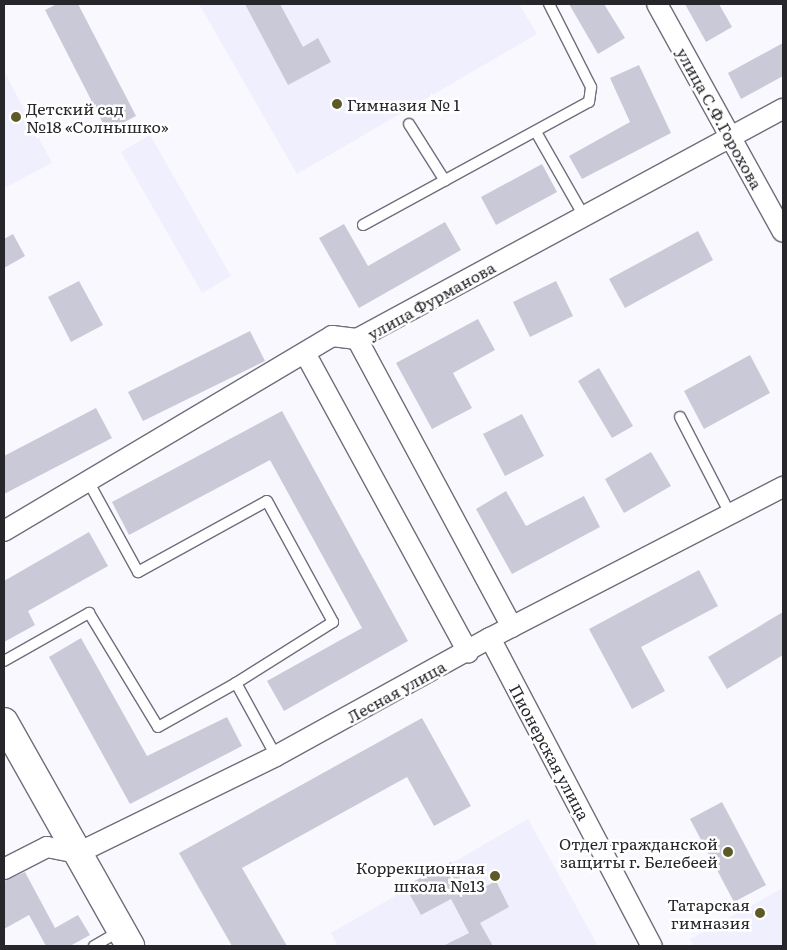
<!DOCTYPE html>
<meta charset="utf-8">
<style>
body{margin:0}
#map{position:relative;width:787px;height:950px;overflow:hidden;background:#f8f8fe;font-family:Literata,serif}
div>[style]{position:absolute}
.built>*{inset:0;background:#f0effd}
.building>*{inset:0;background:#cac9d8}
.roads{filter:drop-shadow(1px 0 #6f6e7b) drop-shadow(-1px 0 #6f6e7b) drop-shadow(0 1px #6f6e7b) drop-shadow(0 -1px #6f6e7b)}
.lane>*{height:10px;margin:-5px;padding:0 5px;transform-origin:5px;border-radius:5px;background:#fff}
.street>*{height:20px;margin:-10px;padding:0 10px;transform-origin:10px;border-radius:10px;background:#fff}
.secondary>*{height:28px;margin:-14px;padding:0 14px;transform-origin:14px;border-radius:14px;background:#fff}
.dots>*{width:14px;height:14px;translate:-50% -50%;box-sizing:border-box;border:2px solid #fff;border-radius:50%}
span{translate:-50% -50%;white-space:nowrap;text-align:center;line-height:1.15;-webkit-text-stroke:5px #fff;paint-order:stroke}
.poi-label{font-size:16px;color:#26262b}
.left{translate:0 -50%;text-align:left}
.right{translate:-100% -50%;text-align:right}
.street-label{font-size:16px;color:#26262b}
.frame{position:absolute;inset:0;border:5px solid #26262b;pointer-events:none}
</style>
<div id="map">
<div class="built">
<i style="clip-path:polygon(199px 4px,519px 4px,537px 34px,297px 174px)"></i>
<i style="clip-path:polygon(4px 71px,52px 163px,4px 188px)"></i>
<i style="clip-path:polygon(150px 135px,231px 276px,202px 293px,121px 152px)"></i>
<i style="clip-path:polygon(528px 819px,598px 946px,338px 946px,331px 933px)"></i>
<i style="clip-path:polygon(783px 888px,783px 946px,694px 946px,690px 939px)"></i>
</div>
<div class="building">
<i style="clip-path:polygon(57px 4px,78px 4px,136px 116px,107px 131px,45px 10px)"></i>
<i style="clip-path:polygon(245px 4px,280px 4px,303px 47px,318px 38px,331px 62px,288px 85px)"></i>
<i style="clip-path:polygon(569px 4px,604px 4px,625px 38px,598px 54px)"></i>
<i style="clip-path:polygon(685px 4px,719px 4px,732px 27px,706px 42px)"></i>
<i style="clip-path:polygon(783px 43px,783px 76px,741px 99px,728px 73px)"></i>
<i style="clip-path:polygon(639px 65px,671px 133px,582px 179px,569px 156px,630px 122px,610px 78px)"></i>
<i style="clip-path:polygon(542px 164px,557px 192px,496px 225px,481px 197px)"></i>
<i style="clip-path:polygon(445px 222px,461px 250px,359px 308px,319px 238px,344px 224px,368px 266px)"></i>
<i style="clip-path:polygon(698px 231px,713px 260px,625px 308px,609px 279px)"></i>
<i style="clip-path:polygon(13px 234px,25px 256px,4px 268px,4px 239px)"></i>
<i style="clip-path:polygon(79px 281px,103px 325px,71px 342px,48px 297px)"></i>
<i style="clip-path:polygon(556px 281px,573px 316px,530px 337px,513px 302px)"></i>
<i style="clip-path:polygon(478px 319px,495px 350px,453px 373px,472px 408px,432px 429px,396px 363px)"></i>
<i style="clip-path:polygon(250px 331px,265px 361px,143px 421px,128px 392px)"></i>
<i style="clip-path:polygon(750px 355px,770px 393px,704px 429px,684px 391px)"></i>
<i style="clip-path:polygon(599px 368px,633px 426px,612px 438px,578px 381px)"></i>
<i style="clip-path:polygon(96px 408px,112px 438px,4px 494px,4px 456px)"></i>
<i style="clip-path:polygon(282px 411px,408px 641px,284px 711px,267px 681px,362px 628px,270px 460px,129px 535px,112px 502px)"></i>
<i style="clip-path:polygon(522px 414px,544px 456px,505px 476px,483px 434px)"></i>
<i style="clip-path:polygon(651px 452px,671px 486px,624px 513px,605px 479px)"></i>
<i style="clip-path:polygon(506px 491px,526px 526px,584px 496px,600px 527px,512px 574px,476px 509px)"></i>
<i style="clip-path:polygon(89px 532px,108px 566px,28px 611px,35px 625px,4px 642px,4px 581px)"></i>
<i style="clip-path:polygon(699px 570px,718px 606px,641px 647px,665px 691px,632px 709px,589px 629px)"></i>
<i style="clip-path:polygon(783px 612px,783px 655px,727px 689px,708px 657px)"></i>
<i style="clip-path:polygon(81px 638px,147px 756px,227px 717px,242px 746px,130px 804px,49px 657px)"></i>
<i style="clip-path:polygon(422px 718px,471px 806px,434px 826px,407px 777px,242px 868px,287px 946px,232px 946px,179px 853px)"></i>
<i style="clip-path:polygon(722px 802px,766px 885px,734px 902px,690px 819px)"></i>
<i style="clip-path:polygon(451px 862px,469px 895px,496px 881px,509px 907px,480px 923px,493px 946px,443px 946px,469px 933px,451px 899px,421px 915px,405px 886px)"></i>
<i style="clip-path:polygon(25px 872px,55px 928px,78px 915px,90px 935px,70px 946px,46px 946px,29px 915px,4px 929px,4px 881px)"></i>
</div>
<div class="roads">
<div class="lane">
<i style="left:409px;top:124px;width:67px;rotate:57.7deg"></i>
<i style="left:536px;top:132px;width:97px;rotate:60.3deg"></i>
<i style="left:363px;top:225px;width:257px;rotate:-28.6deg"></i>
<i style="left:589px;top:102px;width:15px;rotate:-82deg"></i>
<i style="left:591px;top:87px;width:93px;rotate:-116.8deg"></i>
<i style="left:680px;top:417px;width:109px;rotate:62.7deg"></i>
<i style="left:88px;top:481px;width:104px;rotate:61.2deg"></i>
<i style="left:138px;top:572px;width:147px;rotate:-28.8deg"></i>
<i style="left:267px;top:501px;width:138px;rotate:61.4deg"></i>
<i style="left:333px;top:622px;width:115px;rotate:147.8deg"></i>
<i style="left:236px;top:683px;width:83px;rotate:61.3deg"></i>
<i style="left:4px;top:661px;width:98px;rotate:-29.5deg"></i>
<i style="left:89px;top:613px;width:133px;rotate:58.8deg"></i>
<i style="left:158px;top:727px;width:90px;rotate:-29.4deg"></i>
<i style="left:94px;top:946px;width:30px;rotate:-30deg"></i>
</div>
<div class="street">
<i style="left:657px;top:4px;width:260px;rotate:61.1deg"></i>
<i style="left:357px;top:339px;width:327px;rotate:61.7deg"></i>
<i style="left:305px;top:353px;width:341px;rotate:61.4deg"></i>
<i style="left:4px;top:531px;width:382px;rotate:-30.7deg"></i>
<i style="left:332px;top:336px;width:25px;rotate:7deg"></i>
<i style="left:357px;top:339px;width:484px;rotate:-28.4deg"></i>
<i style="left:490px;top:638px;width:348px;rotate:62.3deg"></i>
<i style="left:4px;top:869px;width:48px;rotate:-27.1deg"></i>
<i style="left:47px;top:847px;width:32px;rotate:11deg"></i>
<i style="left:78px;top:853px;width:220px;rotate:-26.1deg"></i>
<i style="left:276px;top:756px;width:244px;rotate:-28.9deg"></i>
<i style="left:490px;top:638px;width:330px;rotate:-27.3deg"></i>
</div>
<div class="secondary">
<i style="left:4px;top:722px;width:257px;rotate:60.6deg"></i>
</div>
</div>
<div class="dots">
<i style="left:337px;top:104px;background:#5c5b28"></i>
<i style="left:16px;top:117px;background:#5c5b28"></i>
<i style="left:728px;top:852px;background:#5c5b28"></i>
<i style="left:495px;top:876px;background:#5c5b28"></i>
<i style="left:760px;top:913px;background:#5c5b28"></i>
</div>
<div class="poi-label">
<span class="left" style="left:347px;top:104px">Гимназия № 1</span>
<span class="left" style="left:26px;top:117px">Детский сад<br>№18 «Солнышко»</span>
<span class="right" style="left:718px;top:852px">Отдел гражданской<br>защиты г. Белебеей</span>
<span class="right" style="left:485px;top:876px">Коррекционная<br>школа №13</span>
<span class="right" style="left:750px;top:913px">Татарская<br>гимназия</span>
</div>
<div class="street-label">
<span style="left:720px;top:118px;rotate:61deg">улица С.Ф.Горохова</span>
<span style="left:431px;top:300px;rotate:-29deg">улица Фурманова</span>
<span style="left:396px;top:691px;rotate:-29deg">Лесная улица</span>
<span style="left:550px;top:752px;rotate:62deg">Пионерская улица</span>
</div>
<div class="frame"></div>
</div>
